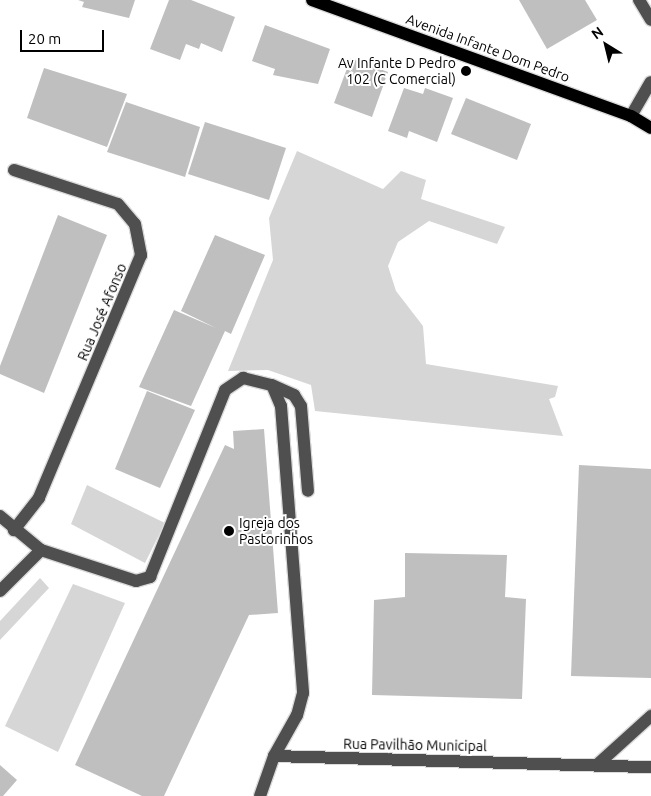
<!DOCTYPE html>
<meta charset="utf-8">
<style>
body{margin:0}
#map{position:relative;width:651px;height:796px;overflow:hidden;background:#fff;font-family:Ubuntu,sans-serif}
div>[style]{position:absolute}
.green>*{inset:0;background:#d6d6d6}
.building>*{inset:0;background:#bfbfbf}
.roads{filter:drop-shadow(1px 0 #dbdbdb) drop-shadow(-1px 0 #dbdbdb) drop-shadow(0 1px #dbdbdb) drop-shadow(0 -1px #dbdbdb)}
.minor>*{height:12px;margin:-6px;padding:0 6px;transform-origin:6px;border-radius:6px;background:#4f4f4f}
.major>*{height:12px;margin:-6px;padding:0 6px;transform-origin:6px;border-radius:6px;background:#000}
.dots>*{width:14px;height:14px;translate:-50% -50%;box-sizing:border-box;border:2px solid #fff;border-radius:50%}
span{translate:-50% -50%;white-space:nowrap;text-align:center;line-height:1.15;-webkit-text-stroke:4px #fff;paint-order:stroke}
.street-label{font-size:14px;color:#000}
.poi-label{font-size:14px;color:#000}
.right{translate:-100% -50%;text-align:right}
.left{translate:0 -50%;text-align:left}
.north{position:absolute;left:581px;top:20px;width:50px;height:50px;-webkit-text-stroke:4px #fff;paint-order:stroke;rotate:324deg;font-size:14px;font-weight:700;line-height:20px;text-align:center;color:#000}
.north::after{content:'';display:block;margin:auto;width:18px;height:22px;background:#000;clip-path:polygon(50% 0,100% 100%,50% 72%,0 100%)}
.scale{position:absolute;left:20px;top:30px;width:84px;height:22px;box-sizing:border-box;border:2px solid #000;border-top:0;padding-left:6px;font-size:15px;line-height:18px;white-space:nowrap;color:#000;-webkit-text-stroke:4px #fff;paint-order:stroke}
</style>
<div id="map">
<div class="green">
<i style="clip-path:polygon(297px 151px,383px 189px,401px 171px,426px 180px,421px 199px,505px 227px,497px 244px,429px 221px,398px 242px,388px 266px,396px 291px,423px 326px,426px 364px,558px 386px,555px 397px,549px 399px,563px 436px,315px 411px,311px 385px,268px 370px,228px 371px,273px 260px,269px 218px)"></i>
<i style="clip-path:polygon(87px 485px,165px 523px,145px 563px,71px 524px)"></i>
<i style="clip-path:polygon(40px 578px,49px 588px,0 640px,0 621px)"></i>
<i style="clip-path:polygon(73px 584px,125px 603px,58px 752px,5px 726px)"></i>
</div>
<div class="building">
<i style="clip-path:polygon(78px 0,135px 0,129px 18px,82px 7px,84px 2px)"></i>
<i style="clip-path:polygon(169px 0,191px 0,235px 17px,222px 52px,201px 43px,199px 49px,186px 44px,180px 60px,150px 49px)"></i>
<i style="clip-path:polygon(519px 0,585px 0,597px 20px,547px 49px)"></i>
<i style="clip-path:polygon(265px 25px,330px 49px,318px 84px,273px 75px,275px 69px,252px 61px)"></i>
<i style="clip-path:polygon(351px 58px,388px 72px,372px 117px,334px 103px)"></i>
<i style="clip-path:polygon(44px 68px,127px 94px,107px 147px,27px 118px)"></i>
<i style="clip-path:polygon(404px 88px,423px 94px,425px 88px,453px 98px,437px 142px,409px 131px,407px 138px,388px 131px)"></i>
<i style="clip-path:polygon(466px 98px,531px 124px,517px 160px,451px 134px)"></i>
<i style="clip-path:polygon(126px 102px,200px 127px,185px 177px,107px 152px)"></i>
<i style="clip-path:polygon(205px 122px,286px 148px,269px 200px,188px 174px)"></i>
<i style="clip-path:polygon(58px 215px,107px 235px,44px 393px,0 374px,0 366px)"></i>
<i style="clip-path:polygon(215px 235px,265px 255px,231px 334px,225px 331px,191px 406px,139px 387px,174px 310px,216px 328px,181px 311px)"></i>
<i style="clip-path:polygon(147px 391px,195px 410px,160px 488px,115px 469px)"></i>
<i style="clip-path:polygon(264px 429px,278px 613px,249px 615px,164px 796px,142px 796px,75px 765px,225px 445px,234px 449px,233px 431px)"></i>
<i style="clip-path:polygon(579px 465px,651px 469px,651px 678px,571px 676px)"></i>
<i style="clip-path:polygon(405px 553px,507px 555px,505px 597px,526px 599px,522px 699px,372px 695px,374px 600px,405px 597px)"></i>
<i style="clip-path:polygon(0 765px,17px 780px,3px 796px,0 796px)"></i>
</div>
<div class="roads">
<div class="minor">
<i style="left:639px;top:0;width:23px;rotate:59deg"></i>
<i style="left:631px;top:116px;width:39px;rotate:-60deg"></i>
<i style="left:14px;top:170px;width:109px;rotate:18.1deg"></i>
<i style="left:118px;top:204px;width:26px;rotate:50deg"></i>
<i style="left:135px;top:224px;width:32px;rotate:79deg"></i>
<i style="left:141px;top:255px;width:264px;rotate:112.8deg"></i>
<i style="left:39px;top:498px;width:41px;rotate:128deg"></i>
<i style="left:274px;top:386px;width:22px;rotate:24deg"></i>
<i style="left:294px;top:395px;width:13px;rotate:58deg"></i>
<i style="left:301px;top:406px;width:85px;rotate:85.3deg"></i>
<i style="left:0;top:516px;width:53px;rotate:39.7deg"></i>
<i style="left:41px;top:550px;width:100px;rotate:18.1deg"></i>
<i style="left:136px;top:581px;width:15px;rotate:-16deg"></i>
<i style="left:150px;top:577px;width:201px;rotate:-68.1deg"></i>
<i style="left:225px;top:390px;width:22px;rotate:-34deg"></i>
<i style="left:243px;top:378px;width:30px;rotate:14deg"></i>
<i style="left:272px;top:385px;width:23px;rotate:67deg"></i>
<i style="left:281px;top:406px;width:288px;rotate:85.6deg"></i>
<i style="left:303px;top:693px;width:23px;rotate:105deg"></i>
<i style="left:297px;top:715px;width:47px;rotate:119.3deg"></i>
<i style="left:0;top:591px;width:58px;rotate:-45deg"></i>
<i style="left:598px;top:764px;width:72px;rotate:-42.2deg"></i>
<i style="left:260px;top:796px;width:42px;rotate:-70.7deg"></i>
<i style="left:274px;top:756px;width:377px;rotate:1.7deg"></i>
</div>
<div class="major">
<i style="left:312px;top:0;width:339px;rotate:20deg"></i>
<i style="left:631px;top:116px;width:23px;rotate:31deg"></i>
</div>
</div>
<div class="dots">
<i style="left:466px;top:71px;background:#000"></i>
<i style="left:229px;top:531px;background:#000"></i>
</div>
<div class="street-label">
<span style="left:488px;top:48px;rotate:20deg">Avenida Infante Dom Pedro</span>
<span style="left:102px;top:312px;rotate:-67deg">Rua José Afonso</span>
<span style="left:415px;top:745px;rotate:1deg">Rua Pavilhão Municipal</span>
</div>
<div class="poi-label">
<span class="right" style="left:456px;top:71px">Av Infante D Pedro<br>102 (C Comercial)</span>
<span class="left" style="left:239px;top:531px">Igreja dos<br>Pastorinhos</span>
</div>
<div class="north">N</div>
<div class="scale">20 m</div>
</div>
